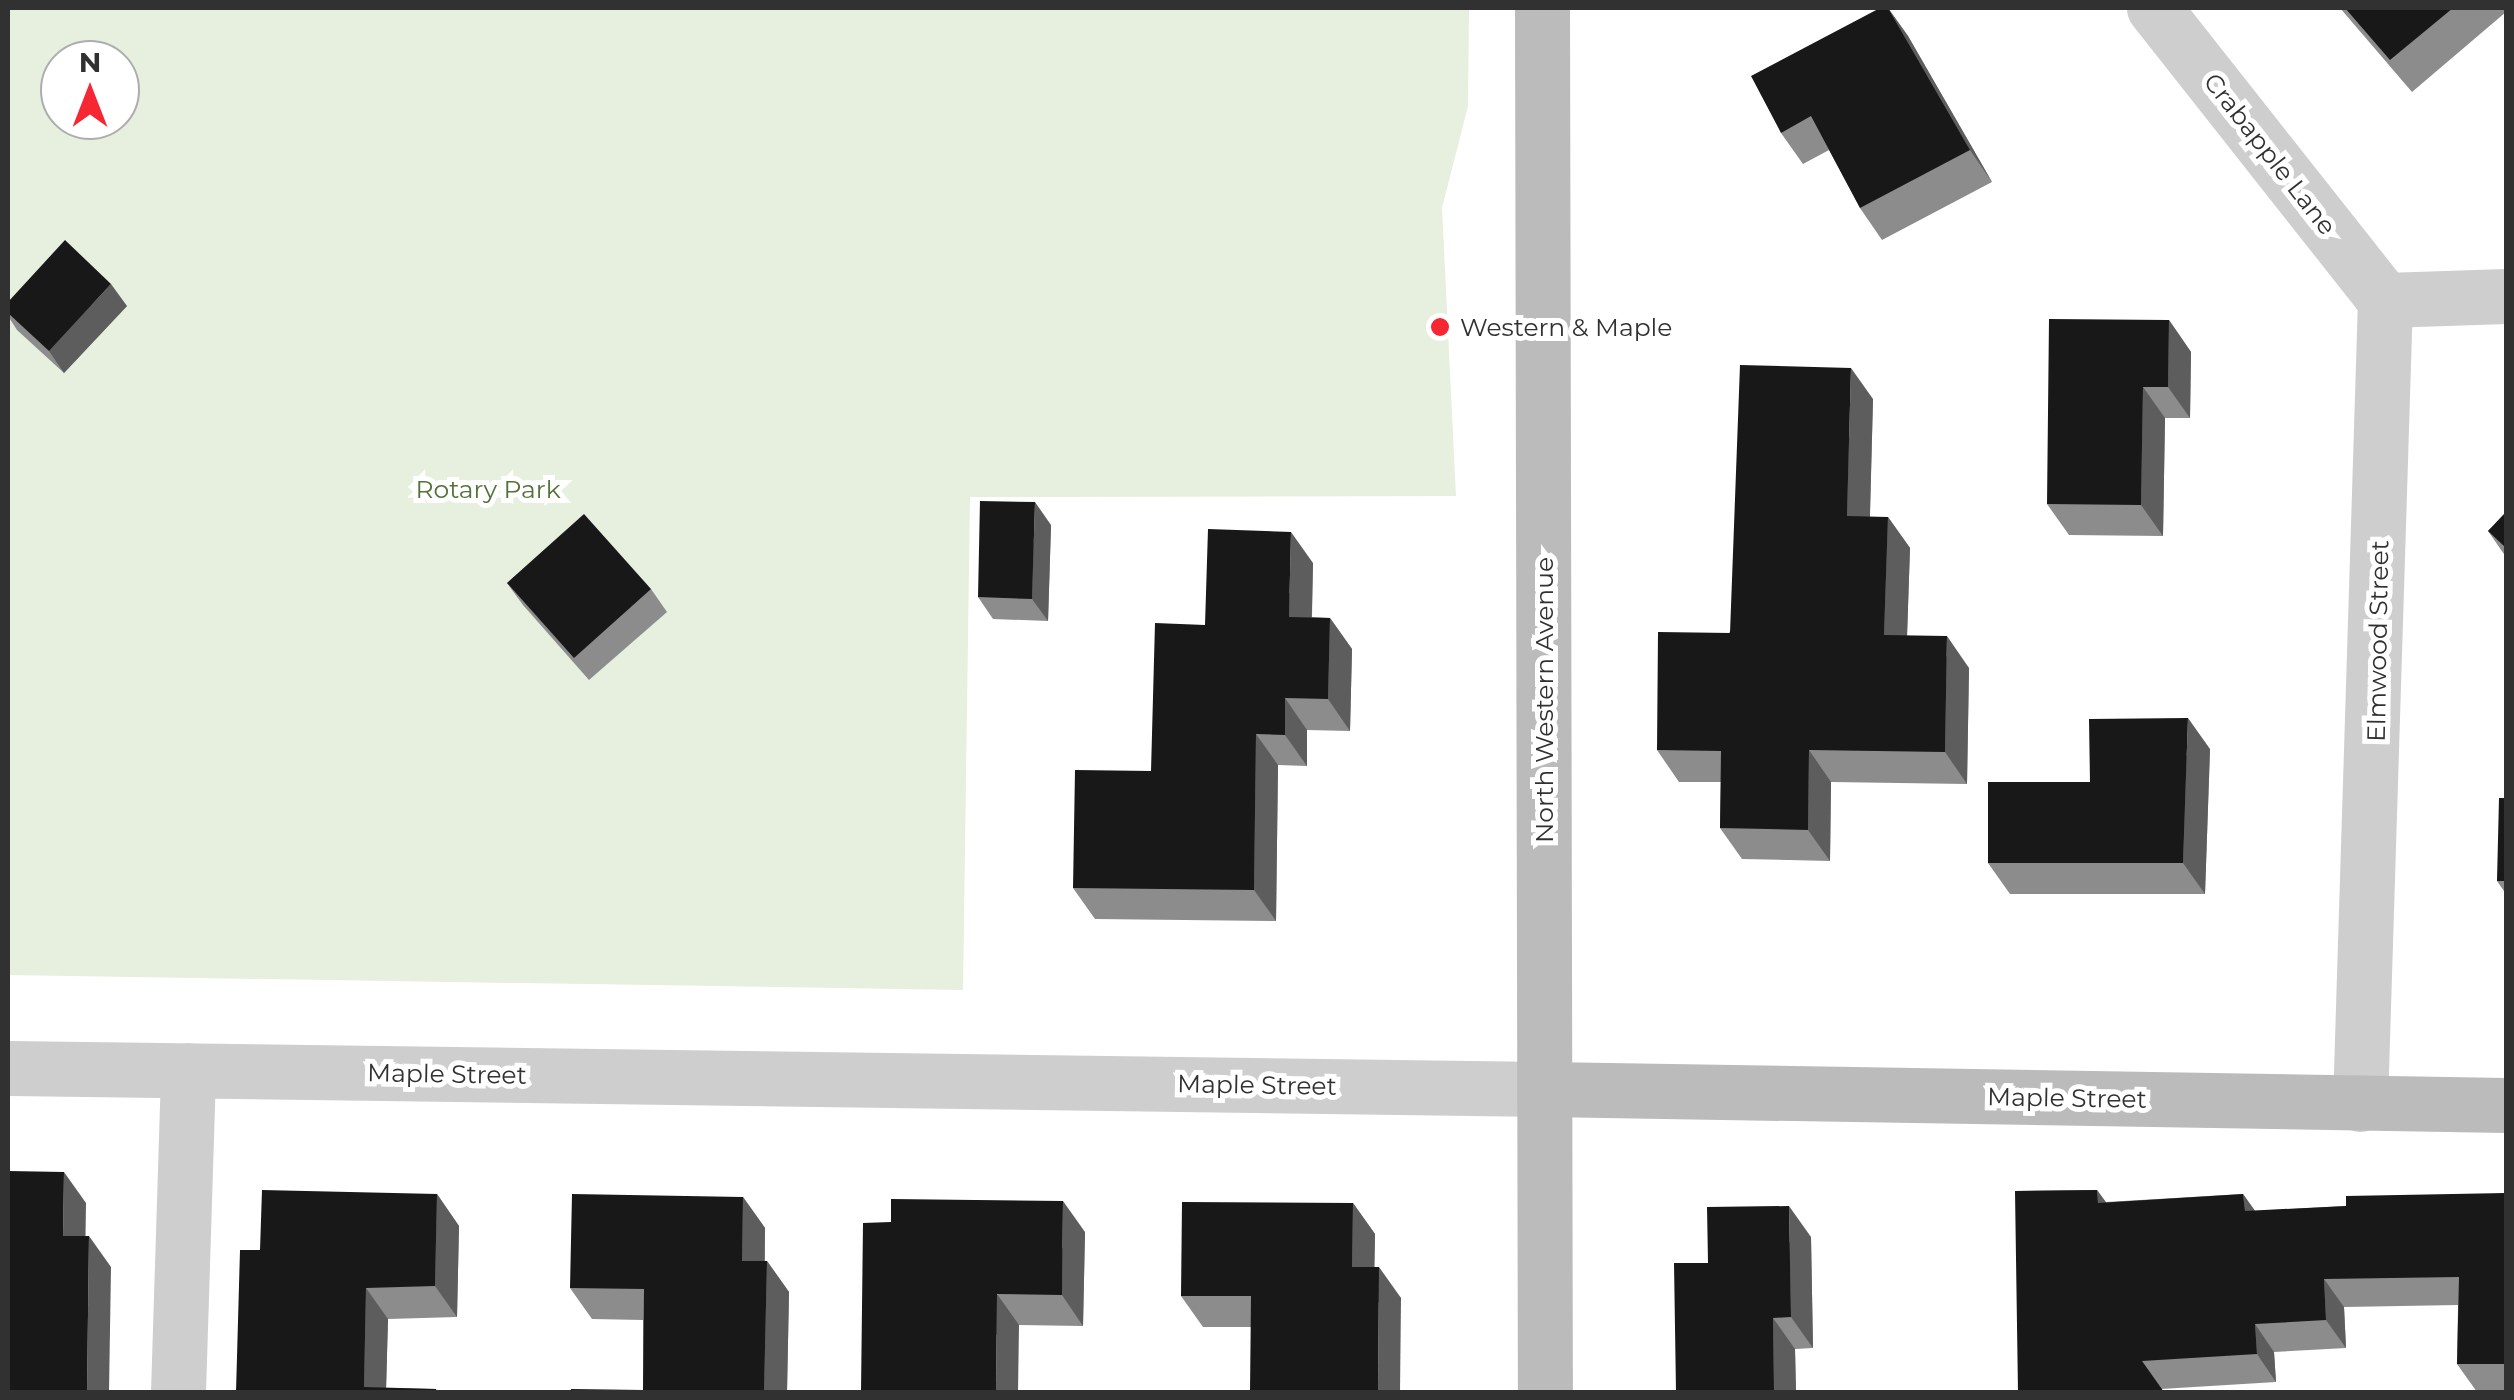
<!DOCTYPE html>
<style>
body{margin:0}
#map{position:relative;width:2514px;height:1400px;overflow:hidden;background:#fff;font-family:Montserrat,sans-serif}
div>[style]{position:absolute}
.green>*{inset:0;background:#e7efdf}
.street>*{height:55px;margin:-27.5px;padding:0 27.5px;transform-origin:27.5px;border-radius:27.5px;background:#cecece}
.secondary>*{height:55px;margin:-27.5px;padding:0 27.5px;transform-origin:27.5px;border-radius:27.5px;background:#bbb}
.wall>*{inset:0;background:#8c8c8c}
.shaded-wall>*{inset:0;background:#5d5d5d}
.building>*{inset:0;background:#181818}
.dots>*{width:28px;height:28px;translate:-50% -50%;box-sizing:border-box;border:5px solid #fff;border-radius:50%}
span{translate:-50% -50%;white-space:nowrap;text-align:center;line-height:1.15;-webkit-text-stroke:10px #fff;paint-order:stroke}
.street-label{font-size:25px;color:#313131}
.poi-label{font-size:25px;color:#313131}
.left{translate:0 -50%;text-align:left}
.park-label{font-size:25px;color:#537239}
.frame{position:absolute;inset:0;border:10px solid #313131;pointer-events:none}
.north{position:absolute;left:40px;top:40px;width:100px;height:100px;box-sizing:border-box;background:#fff;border:2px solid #adadad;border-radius:50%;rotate:0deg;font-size:28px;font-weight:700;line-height:40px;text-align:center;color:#313131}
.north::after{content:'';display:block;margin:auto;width:35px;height:45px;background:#f62632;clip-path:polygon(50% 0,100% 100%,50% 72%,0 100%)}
</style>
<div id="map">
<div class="green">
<i style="clip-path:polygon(evenodd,8px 8px,1469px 8px,1468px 106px,1442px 208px,1456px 496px,970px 497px,963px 990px,8px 975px,8px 8px,60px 60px,120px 60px,120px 120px,60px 120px,60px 60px)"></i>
</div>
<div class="street">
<i style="left:2154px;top:8px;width:372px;rotate:51.7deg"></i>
<i style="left:2385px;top:300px;width:121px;rotate:-1.9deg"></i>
<i style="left:8px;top:1068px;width:1538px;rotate:0.78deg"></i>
<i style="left:2360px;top:1104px;width:804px;rotate:-88.22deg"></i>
<i style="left:178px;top:1392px;width:322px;rotate:-88.2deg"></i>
</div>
<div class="secondary">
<i style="left:1542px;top:8px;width:1384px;rotate:89.88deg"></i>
<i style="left:1546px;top:1089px;width:960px;rotate:0.95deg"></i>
</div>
<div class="wall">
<i style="clip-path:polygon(1888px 8px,1908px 36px,1992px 182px,1882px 240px,1860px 208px,1829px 150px,1803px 164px,1781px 133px)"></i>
<i style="clip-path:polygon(2340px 8px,2506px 8px,2506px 12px,2412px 92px)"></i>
<i style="clip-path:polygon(8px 302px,127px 306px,64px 373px,17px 330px,8px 316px)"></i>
<i style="clip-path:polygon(2169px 320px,2191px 352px,2190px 418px,2165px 418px,2163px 536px,2069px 535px,2047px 504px)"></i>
<i style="clip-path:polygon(1873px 399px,1870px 517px,1888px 517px,1910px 548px,1907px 636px,1969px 668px,1967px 784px,1831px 782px,1830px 861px,1742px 859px,1720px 828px,1721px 782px,1679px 782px,1657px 750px)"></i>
<i style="clip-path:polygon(2506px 512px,2506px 557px,2488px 531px)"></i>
<i style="clip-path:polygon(1051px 525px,1048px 621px,993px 619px,978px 597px)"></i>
<i style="clip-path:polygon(1313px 563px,1312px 617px,1330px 618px,1352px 649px,1350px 731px,1307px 730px,1307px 766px,1278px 765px,1276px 921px,1095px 919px,1073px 888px,1151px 771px)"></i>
<i style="clip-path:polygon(507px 583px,651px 589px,667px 612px,589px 680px,523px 605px)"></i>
<i style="clip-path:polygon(2210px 749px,2205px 894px,2010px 894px,1988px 863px,2090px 782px)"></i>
<i style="clip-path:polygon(2506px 798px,2506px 894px,2497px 881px)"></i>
<i style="clip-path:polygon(2097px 1190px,2106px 1202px,2243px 1194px,2255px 1211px,2346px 1206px,2506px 1193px,2506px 1392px,2477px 1392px,2457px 1364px,2458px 1305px,2344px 1307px,2346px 1348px,2274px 1352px,2276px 1382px,2161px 1389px,2015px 1191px)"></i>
<i style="clip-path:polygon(437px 1194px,459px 1226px,457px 1317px,388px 1319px,386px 1388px,436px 1389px,438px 1392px,236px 1392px,260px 1250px)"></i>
<i style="clip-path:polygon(743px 1197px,765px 1228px,765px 1261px,767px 1261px,789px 1292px,787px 1392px,571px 1392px,643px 1390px,643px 1320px,592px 1319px,570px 1288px)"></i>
<i style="clip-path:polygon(1353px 1203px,1375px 1234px,1374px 1267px,1401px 1298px,1251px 1327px,1203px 1327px,1181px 1296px)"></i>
<i style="clip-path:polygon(1085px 1232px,1083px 1326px,1019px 1325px,861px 1392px)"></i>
<i style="clip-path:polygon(1811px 1237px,1813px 1348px,1795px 1349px,1796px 1392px,1676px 1392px,1708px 1263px)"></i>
</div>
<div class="shaded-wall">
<i style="clip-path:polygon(1888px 8px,1908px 36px,1992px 182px,1970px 150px)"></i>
<i style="clip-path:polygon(111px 284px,127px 306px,64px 373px,49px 351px)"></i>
<i style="clip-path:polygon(2169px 320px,2191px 352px,2190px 418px,2168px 387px)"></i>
<i style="clip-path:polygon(1851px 368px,1873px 399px,1869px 547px,1847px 516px)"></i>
<i style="clip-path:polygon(2143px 387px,2165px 418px,2163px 536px,2141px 505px)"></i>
<i style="clip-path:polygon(1035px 502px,1051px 525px,1048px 621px,1032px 599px)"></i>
<i style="clip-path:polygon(1888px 517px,1910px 548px,1906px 667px,1884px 635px)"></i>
<i style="clip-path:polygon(1291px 532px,1313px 563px,1311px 648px,1289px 617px)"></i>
<i style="clip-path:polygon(1330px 618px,1352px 649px,1350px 731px,1328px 699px)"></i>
<i style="clip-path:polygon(1947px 636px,1969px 668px,1967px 784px,1945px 752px)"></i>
<i style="clip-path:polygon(1285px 698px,1307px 730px,1307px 766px,1285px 735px)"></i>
<i style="clip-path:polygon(2188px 718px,2210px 749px,2205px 894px,2183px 863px)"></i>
<i style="clip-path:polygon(1256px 734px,1278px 765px,1276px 921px,1254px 890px)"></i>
<i style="clip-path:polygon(1809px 750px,1831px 782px,1830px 861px,1808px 830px)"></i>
<i style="clip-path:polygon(64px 1172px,86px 1203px,85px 1267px,63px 1236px)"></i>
<i style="clip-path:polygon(2097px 1190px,2117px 1218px,2098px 1203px)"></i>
<i style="clip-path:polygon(437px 1194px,459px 1226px,457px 1317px,435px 1286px)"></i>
<i style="clip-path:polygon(2243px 1194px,2263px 1222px,2245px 1211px)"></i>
<i style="clip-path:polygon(743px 1197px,765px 1228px,764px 1292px,742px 1261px)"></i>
<i style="clip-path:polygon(1063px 1201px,1085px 1232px,1083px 1326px,1062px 1295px)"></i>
<i style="clip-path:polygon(1353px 1203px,1375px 1234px,1374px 1298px,1352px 1267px)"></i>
<i style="clip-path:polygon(1789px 1206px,1811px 1237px,1813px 1348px,1791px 1317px)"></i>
<i style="clip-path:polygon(89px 1236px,111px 1267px,109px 1392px,87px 1392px)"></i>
<i style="clip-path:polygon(767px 1261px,789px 1292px,787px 1392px,764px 1392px)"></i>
<i style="clip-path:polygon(1379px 1267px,1401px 1298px,1400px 1392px,1378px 1392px)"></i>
<i style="clip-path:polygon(2324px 1279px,2344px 1307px,2346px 1348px,2326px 1320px)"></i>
<i style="clip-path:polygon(366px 1288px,388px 1319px,386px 1392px,364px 1387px)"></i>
<i style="clip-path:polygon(997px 1294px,1019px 1325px,1018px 1392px,996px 1390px)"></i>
<i style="clip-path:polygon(1773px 1318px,1795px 1349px,1796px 1392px,1774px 1392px)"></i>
<i style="clip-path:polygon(2255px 1324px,2274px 1352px,2276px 1382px,2257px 1354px)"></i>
</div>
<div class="building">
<i style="clip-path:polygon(1880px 8px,1888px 8px,1970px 150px,1860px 208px,1811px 116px,1781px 133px,1751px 76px)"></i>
<i style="clip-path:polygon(2345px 8px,2453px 8px,2390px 60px)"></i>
<i style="clip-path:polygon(65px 240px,111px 284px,49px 351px,8px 313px,8px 302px)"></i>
<i style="clip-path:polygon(2049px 319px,2169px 320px,2168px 387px,2143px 387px,2141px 505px,2047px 504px)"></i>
<i style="clip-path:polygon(1740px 365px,1851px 368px,1847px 516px,1888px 517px,1884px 635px,1947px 636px,1945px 752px,1809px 750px,1808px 830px,1720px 828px,1721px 751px,1657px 750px,1658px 632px,1730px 633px)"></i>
<i style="clip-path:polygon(980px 501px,1035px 502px,1032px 599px,978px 597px)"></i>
<i style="clip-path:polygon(2506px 512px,2506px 548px,2488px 531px)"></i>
<i style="clip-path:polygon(584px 514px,651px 589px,574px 658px,507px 583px)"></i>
<i style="clip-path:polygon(1208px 529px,1291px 532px,1289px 617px,1330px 618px,1328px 699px,1285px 698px,1285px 735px,1256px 734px,1254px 890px,1073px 888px,1075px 770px,1151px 771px,1155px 623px,1205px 625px)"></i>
<i style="clip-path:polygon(2188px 718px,2183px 863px,1988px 863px,1988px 782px,2090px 782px,2089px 719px)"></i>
<i style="clip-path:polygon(2499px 798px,2506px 798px,2506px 881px,2497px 881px)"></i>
<i style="clip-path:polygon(8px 1171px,64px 1172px,63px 1236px,89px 1236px,87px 1392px,8px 1392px)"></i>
<i style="clip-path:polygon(262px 1190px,437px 1194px,435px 1286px,366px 1288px,364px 1387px,436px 1389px,436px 1392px,236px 1392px,240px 1250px,260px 1250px)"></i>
<i style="clip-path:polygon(2097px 1190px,2098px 1203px,2243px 1194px,2245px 1211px,2346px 1206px,2346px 1196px,2506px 1193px,2506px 1364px,2457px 1364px,2459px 1277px,2324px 1279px,2326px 1320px,2255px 1324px,2257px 1354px,2142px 1361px,2164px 1392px,2018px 1392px,2015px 1191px)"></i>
<i style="clip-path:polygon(572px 1194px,743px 1197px,742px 1261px,767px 1261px,764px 1392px,571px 1392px,571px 1389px,643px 1390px,644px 1289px,570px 1288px)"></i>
<i style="clip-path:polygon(891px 1199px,1063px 1201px,1062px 1295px,997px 1294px,996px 1390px,1059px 1391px,1059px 1392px,861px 1392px,863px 1223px,891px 1222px)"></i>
<i style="clip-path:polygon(1182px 1202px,1353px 1203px,1352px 1267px,1379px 1267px,1378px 1392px,1250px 1392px,1251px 1296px,1181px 1296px)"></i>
<i style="clip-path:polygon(1789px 1206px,1791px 1317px,1773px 1318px,1774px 1392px,1676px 1392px,1674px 1263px,1708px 1263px,1707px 1207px)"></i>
</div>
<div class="dots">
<i style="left:1440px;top:327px;background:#f62632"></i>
</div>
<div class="street-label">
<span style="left:2270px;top:154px;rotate:52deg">Crabapple Lane</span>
<span style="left:2378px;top:641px;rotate:-89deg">Elmwood Street</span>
<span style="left:1544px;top:700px;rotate:-90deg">North Western Avenue</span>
<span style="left:447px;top:1074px;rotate:1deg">Maple Street</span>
<span style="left:1257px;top:1085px;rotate:1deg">Maple Street</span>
<span style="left:2067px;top:1098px;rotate:1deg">Maple Street</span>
</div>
<div class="poi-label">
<span class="left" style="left:1460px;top:327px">Western &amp; Maple</span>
</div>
<div class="park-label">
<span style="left:488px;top:489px">Rotary Park</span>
</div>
<div class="frame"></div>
<div class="north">N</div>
</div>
